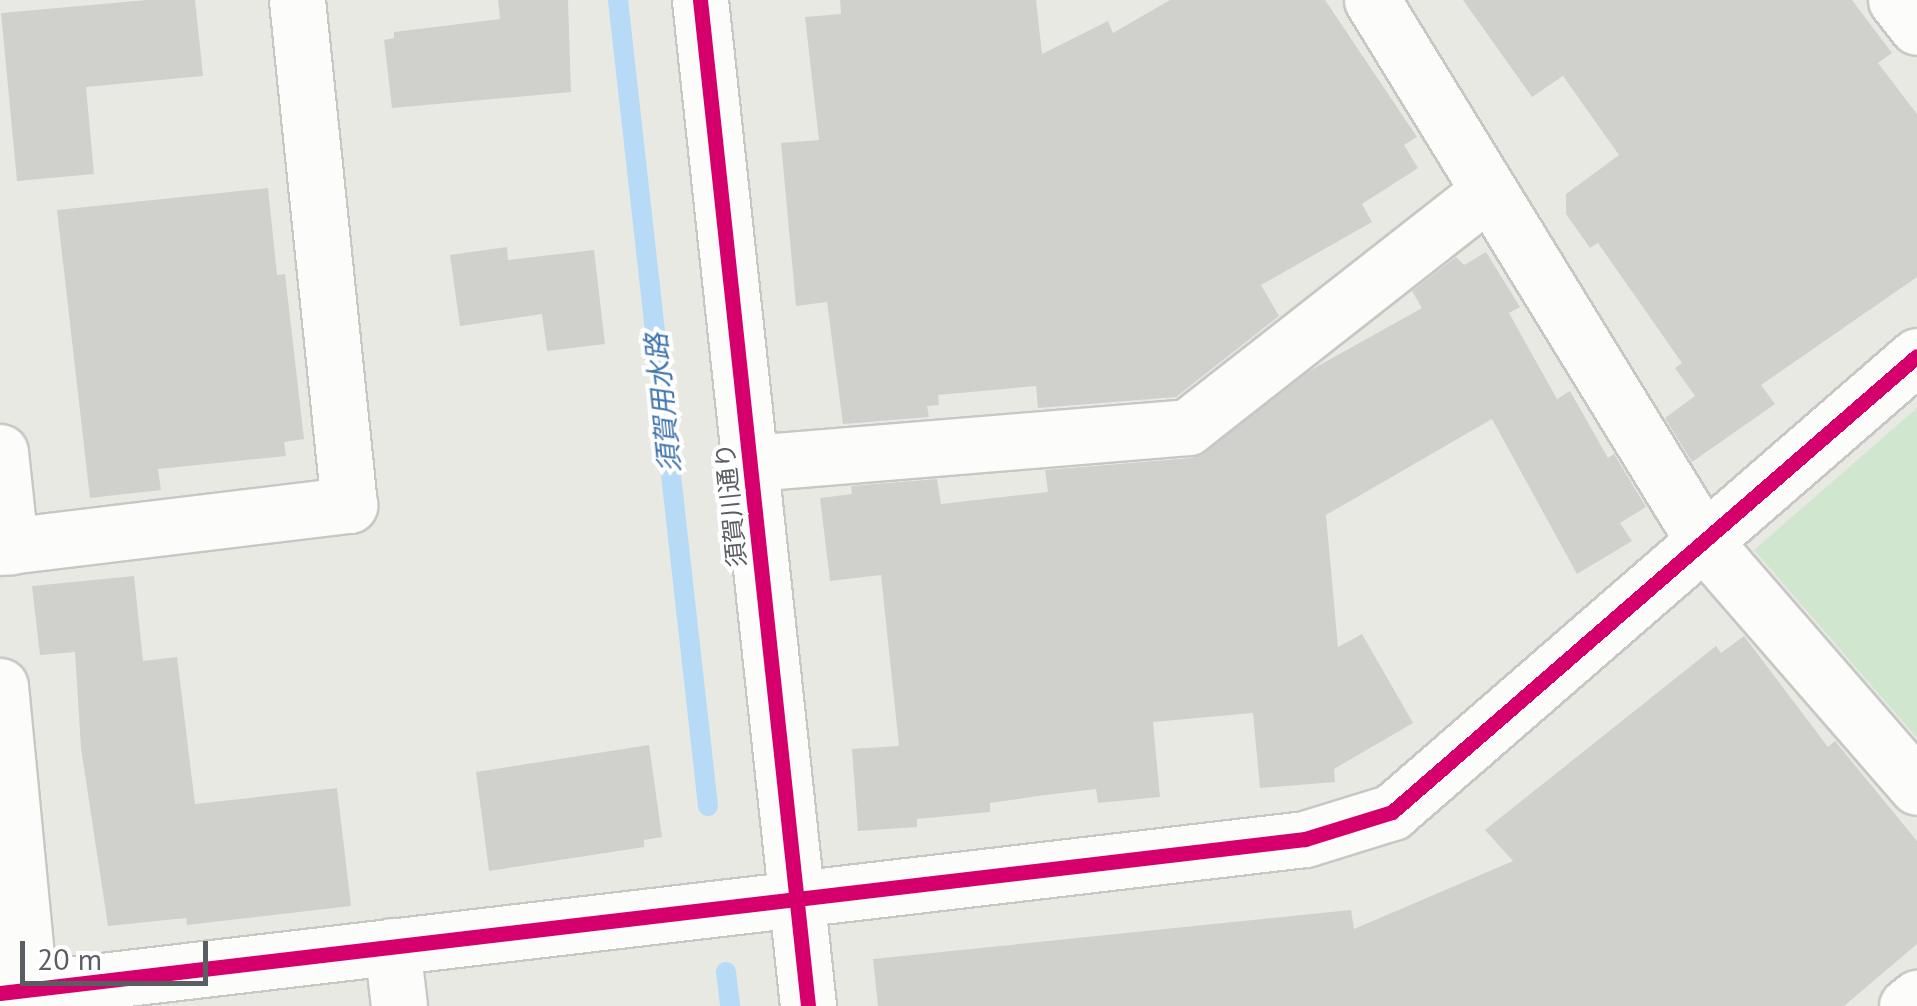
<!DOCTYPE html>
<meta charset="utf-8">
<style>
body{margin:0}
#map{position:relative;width:1917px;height:1006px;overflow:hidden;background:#e9e9e4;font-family:"PT Sans","Noto Sans JP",sans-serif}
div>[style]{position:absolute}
.green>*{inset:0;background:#d1e6cf}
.stream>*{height:20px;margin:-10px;padding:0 10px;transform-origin:10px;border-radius:10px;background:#b7daf6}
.building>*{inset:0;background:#d0d0cd}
.roads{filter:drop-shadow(2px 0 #c7c7c6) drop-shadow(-2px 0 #c7c7c6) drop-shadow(0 2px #c7c7c6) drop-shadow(0 -2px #c7c7c6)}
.street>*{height:55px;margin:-27.5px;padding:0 27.5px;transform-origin:27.5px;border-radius:27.5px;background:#fcfcfb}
.secondary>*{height:55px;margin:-27.5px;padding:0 27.5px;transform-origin:27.5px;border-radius:27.5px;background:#fcfcfb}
.cycleway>*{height:15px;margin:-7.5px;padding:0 7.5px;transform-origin:7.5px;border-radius:7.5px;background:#d6006c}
span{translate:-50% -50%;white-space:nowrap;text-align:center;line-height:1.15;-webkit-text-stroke:8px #fff;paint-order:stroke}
.street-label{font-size:25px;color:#5a5d62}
.water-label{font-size:28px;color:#4075ae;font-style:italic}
.scale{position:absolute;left:20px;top:941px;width:188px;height:45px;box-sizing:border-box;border:5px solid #5a5d62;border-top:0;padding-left:12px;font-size:30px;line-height:35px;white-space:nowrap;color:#5a5d62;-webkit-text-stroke:8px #fff;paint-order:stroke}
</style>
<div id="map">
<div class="green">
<i style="clip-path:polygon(1917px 408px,1917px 738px,1754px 550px)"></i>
</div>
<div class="stream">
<i style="left:618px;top:0;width:811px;rotate:83.63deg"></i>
<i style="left:726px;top:972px;width:34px;rotate:83deg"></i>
</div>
<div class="building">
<i style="clip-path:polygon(147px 0,195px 0,203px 76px,86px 87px,94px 174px,17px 181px,1px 13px)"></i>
<i style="clip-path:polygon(498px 0,568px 0,571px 92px,392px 108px,384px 40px,394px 38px,394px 32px,500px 19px)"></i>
<i style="clip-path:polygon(840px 0,1036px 0,1042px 54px,1108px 21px,1113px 33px,1170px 0,1325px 0,1417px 137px,1404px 145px,1418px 168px,1362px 204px,1372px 222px,1261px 285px,1279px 316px,1176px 397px,1038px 408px,1036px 386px,938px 395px,939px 405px,927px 406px,929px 417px,843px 424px,827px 302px,796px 306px,781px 143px,819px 140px,805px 17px,841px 14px)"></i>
<i style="clip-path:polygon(1463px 0,1852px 0,1892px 53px,1878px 63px,1917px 114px,1917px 277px,1761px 385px,1775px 404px,1692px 462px,1665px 418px,1695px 396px,1675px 368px,1682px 363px,1598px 243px,1590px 248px,1566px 214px,1566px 194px,1619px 155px,1563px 76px,1532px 97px)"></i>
<i style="clip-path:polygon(268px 188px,277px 275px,285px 274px,304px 439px,284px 442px,286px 456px,158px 469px,161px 490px,90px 498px,57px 210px)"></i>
<i style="clip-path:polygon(507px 247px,508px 260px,594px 250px,605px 344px,547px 351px,542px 314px,460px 326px,450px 255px)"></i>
<i style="clip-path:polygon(1486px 252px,1520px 307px,1509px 313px,1557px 399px,1570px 391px,1608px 458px,1614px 454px,1646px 507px,1620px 523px,1632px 541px,1577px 574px,1492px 419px,1326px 515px,1338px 647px,1362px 634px,1413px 723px,1334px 769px,1335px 782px,1260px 788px,1253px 713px,1153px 722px,1160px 797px,1098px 803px,1096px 789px,1038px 796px,990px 803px,990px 812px,917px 819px,917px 827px,858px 831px,852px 749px,899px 746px,881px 575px,830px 581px,820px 498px,852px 494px,851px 486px,937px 479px,941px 504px,1048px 492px,1045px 470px,1192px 458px,1311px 370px,1422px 308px,1412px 291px,1456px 257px,1464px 265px)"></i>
<i style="clip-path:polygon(134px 576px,143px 661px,177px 657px,195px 804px,337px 788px,351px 906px,187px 925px,186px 918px,108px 926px,81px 748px,75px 652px,40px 655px,32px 586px)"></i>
<i style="clip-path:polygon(1744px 636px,1828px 747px,1835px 741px,1917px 841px,1917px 944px,1844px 1006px,878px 1006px,873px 959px,1351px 910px,1354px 929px,1513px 861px,1485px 830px,1716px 646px,1721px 653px)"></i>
<i style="clip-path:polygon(649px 745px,662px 837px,644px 840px,644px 847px,489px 871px,476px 772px)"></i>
</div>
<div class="roads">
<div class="street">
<i style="left:1372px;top:0;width:637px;rotate:58.48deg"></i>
<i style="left:1705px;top:543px;width:323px;rotate:49deg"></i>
<i style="left:1896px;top:0;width:34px;rotate:52deg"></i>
<i style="left:0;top:452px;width:95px;rotate:83.9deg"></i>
<i style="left:752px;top:463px;width:437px;rotate:-4.7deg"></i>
<i style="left:1188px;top:427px;width:381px;rotate:-38.1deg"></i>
<i style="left:0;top:547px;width:352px;rotate:-6.9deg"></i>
<i style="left:349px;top:505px;width:508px;rotate:-95.88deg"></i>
<i style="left:0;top:686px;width:304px;rotate:84.5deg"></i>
<i style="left:392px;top:946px;width:60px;rotate:83.3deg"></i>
<i style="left:1907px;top:1006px;width:13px;rotate:-39deg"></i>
</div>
<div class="secondary">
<i style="left:700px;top:0;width:1012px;rotate:83.87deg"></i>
<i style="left:0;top:993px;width:1314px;rotate:-6.73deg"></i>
<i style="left:1305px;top:839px;width:91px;rotate:-17.2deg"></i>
<i style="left:1392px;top:812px;width:695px;rotate:-40.98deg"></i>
</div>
</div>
<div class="cycleway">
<i style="left:700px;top:0;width:1012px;rotate:83.87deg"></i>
<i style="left:0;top:993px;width:1314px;rotate:-6.73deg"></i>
<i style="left:1305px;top:839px;width:91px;rotate:-17.2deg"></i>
<i style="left:1392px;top:812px;width:695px;rotate:-40.98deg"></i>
</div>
<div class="street-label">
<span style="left:731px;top:505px;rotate:-96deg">須賀川通り</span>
</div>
<div class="water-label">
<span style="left:663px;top:403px;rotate:-96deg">須賀用水路</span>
</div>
<div class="scale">20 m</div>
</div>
